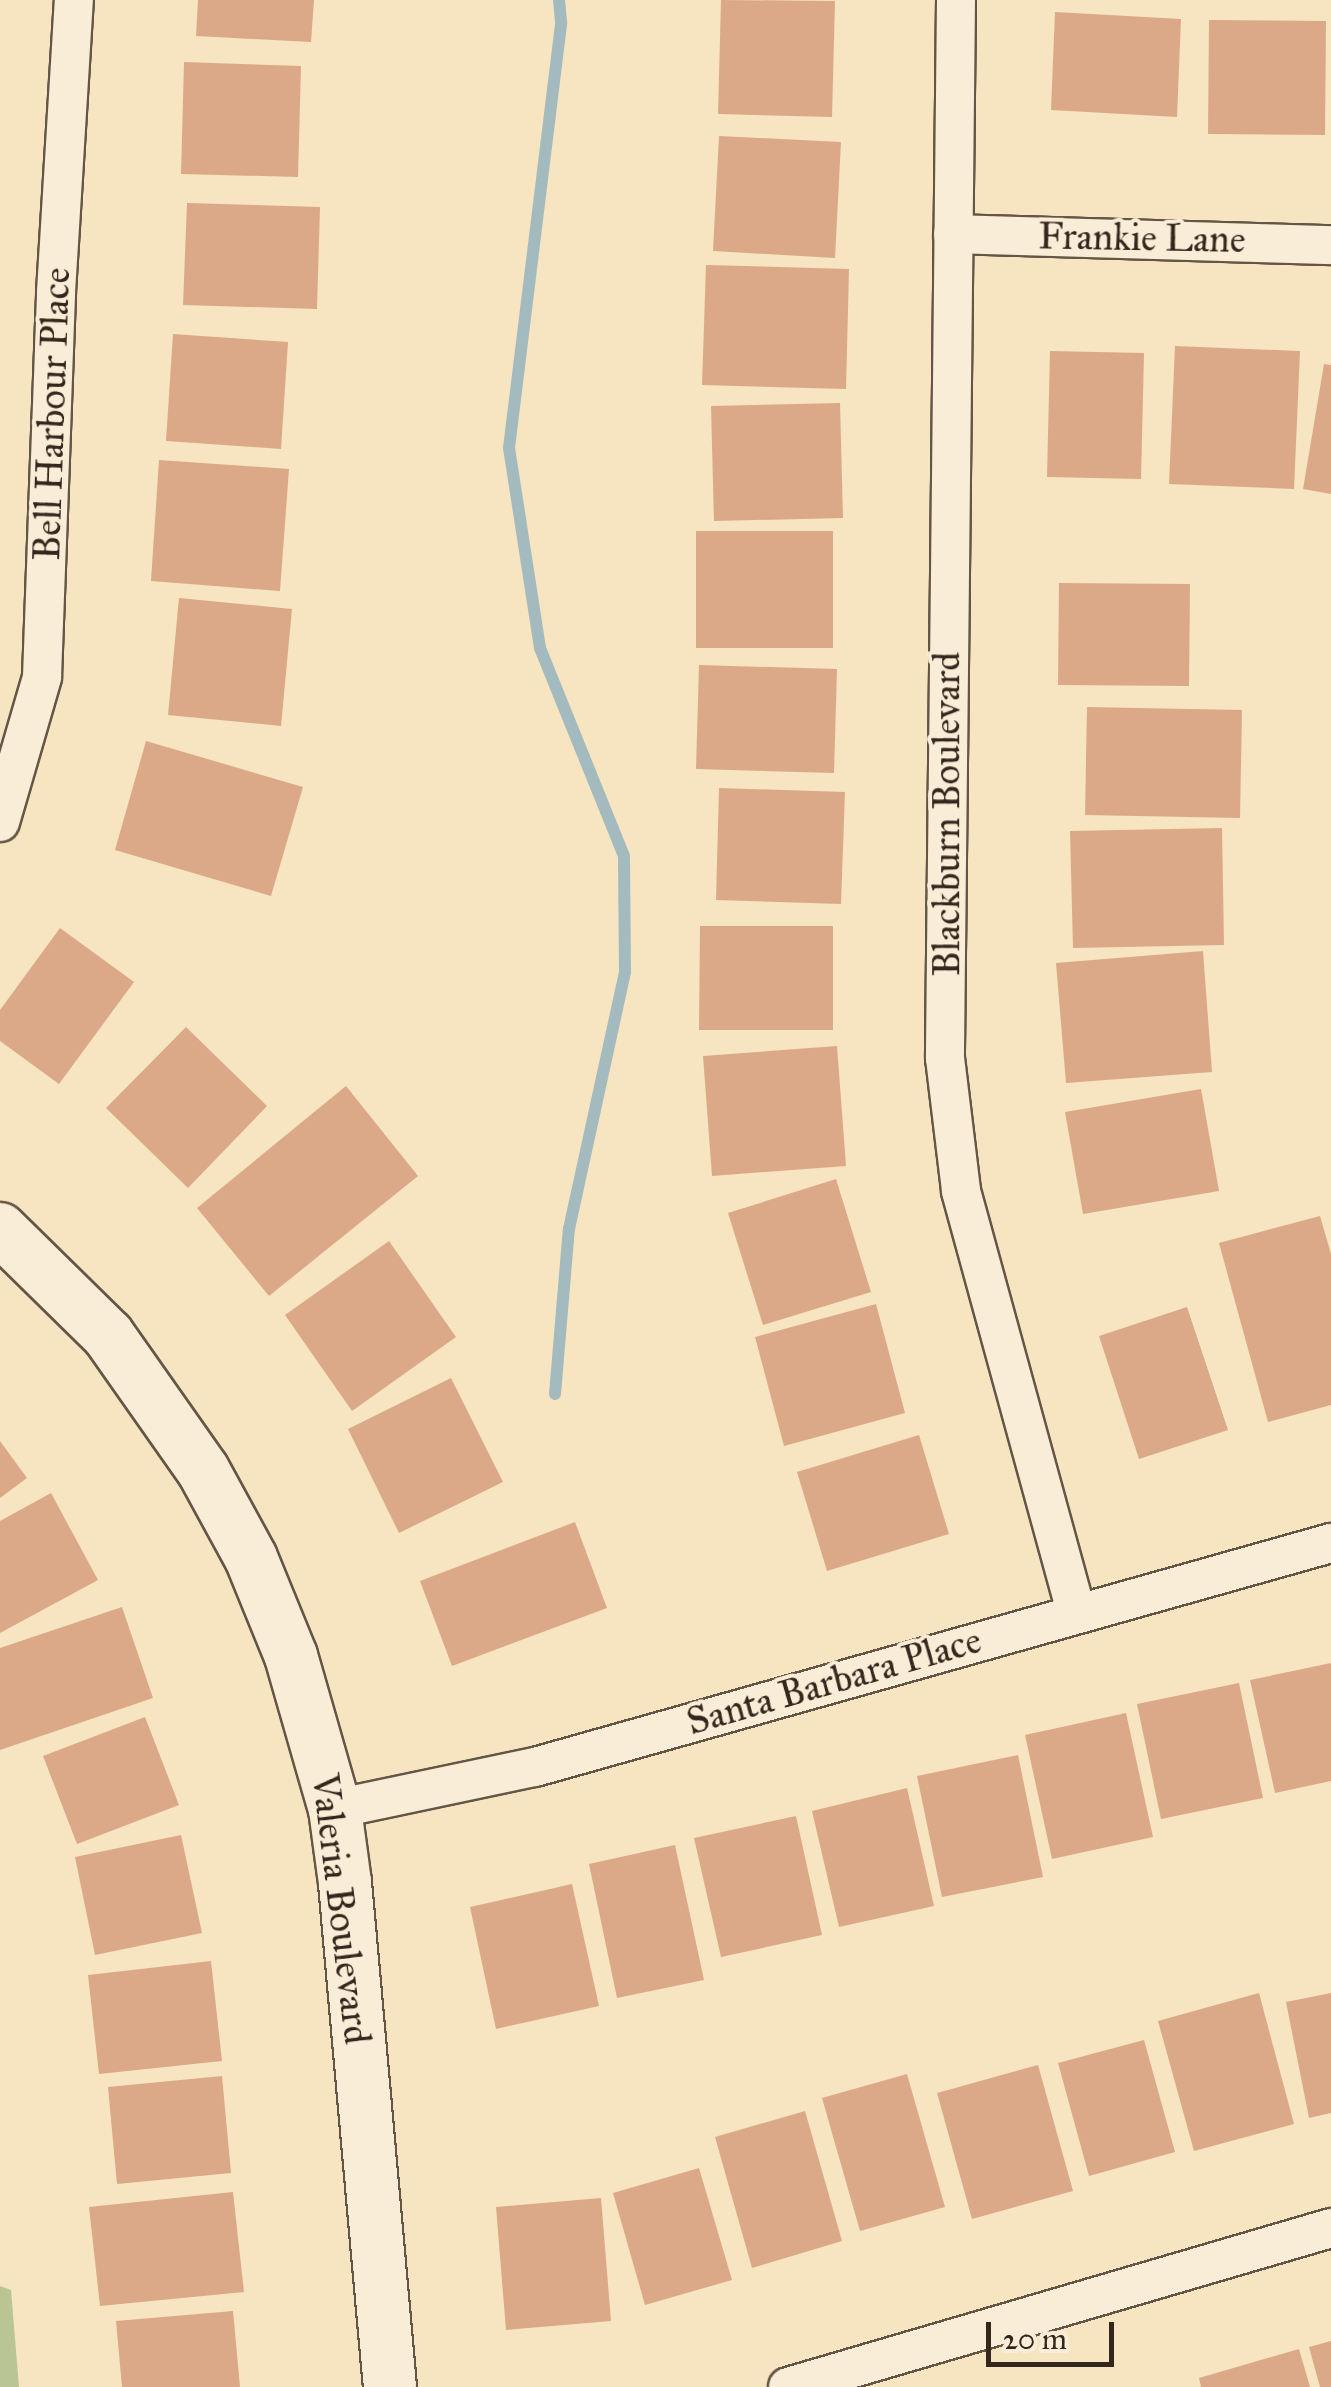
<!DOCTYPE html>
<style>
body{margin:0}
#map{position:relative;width:1331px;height:2387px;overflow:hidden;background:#f7e4c1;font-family:"IM FELL Great Primer",serif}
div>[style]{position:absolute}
.green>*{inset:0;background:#bac594}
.stream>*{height:12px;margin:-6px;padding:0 6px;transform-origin:6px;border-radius:6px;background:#a3bbbe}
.building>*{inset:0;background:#dca988}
.roads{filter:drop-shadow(2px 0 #645646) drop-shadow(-2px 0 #645646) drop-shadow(0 2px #645646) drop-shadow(0 -2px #645646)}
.street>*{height:38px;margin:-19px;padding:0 19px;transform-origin:19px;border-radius:19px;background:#faedd7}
.secondary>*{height:52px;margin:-26px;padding:0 26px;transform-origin:26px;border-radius:26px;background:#faedd7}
span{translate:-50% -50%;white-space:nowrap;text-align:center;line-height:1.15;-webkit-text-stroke:8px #faedd7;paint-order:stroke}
.street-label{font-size:38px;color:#33271d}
.scale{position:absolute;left:986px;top:2322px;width:128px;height:45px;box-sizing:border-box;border:5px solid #33271d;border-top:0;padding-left:12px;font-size:30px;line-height:35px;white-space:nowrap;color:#33271d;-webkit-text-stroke:8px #faedd7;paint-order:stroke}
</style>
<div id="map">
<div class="green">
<i style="clip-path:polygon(0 2286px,11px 2290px,19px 2387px,0 2387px)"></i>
</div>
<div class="stream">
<i style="left:555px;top:1394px;width:166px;rotate:-85.2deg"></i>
<i style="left:569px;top:1229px;width:263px;rotate:-77.7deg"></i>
<i style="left:625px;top:972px;width:116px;rotate:-90.5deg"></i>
<i style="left:624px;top:856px;width:224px;rotate:-112deg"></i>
<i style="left:540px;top:648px;width:202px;rotate:-98.8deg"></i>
<i style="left:509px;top:448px;width:429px;rotate:-83deg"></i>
<i style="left:561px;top:22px;width:22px;rotate:-95deg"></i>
</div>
<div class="building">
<i style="clip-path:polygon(198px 0,314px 0,311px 42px,196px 36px)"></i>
<i style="clip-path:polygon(721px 0,835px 1px,832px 117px,718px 114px)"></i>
<i style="clip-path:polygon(1055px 12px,1181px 19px,1177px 117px,1051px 110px)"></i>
<i style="clip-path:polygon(1209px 20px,1326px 21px,1325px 135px,1208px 134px)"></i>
<i style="clip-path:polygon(184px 62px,301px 66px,298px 177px,181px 174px)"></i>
<i style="clip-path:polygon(719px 136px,841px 142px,835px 258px,713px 251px)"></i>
<i style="clip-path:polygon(187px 203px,320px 207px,317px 309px,183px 305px)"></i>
<i style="clip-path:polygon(706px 265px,849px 269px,846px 389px,702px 385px)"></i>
<i style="clip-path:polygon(173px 334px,288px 342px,281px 449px,166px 441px)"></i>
<i style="clip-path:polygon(1175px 346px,1300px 351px,1294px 489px,1169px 484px)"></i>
<i style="clip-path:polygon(1050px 351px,1144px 353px,1141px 479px,1047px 477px)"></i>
<i style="clip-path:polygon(1324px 364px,1331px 365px,1331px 494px,1303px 489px)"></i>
<i style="clip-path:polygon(840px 403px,843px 518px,714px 521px,711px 406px)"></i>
<i style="clip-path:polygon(159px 460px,289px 469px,280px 591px,151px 581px)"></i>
<i style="clip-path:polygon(696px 531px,833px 531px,833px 648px,696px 648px)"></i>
<i style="clip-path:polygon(1059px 583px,1190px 584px,1189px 686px,1058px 685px)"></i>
<i style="clip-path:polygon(179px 598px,292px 609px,281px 726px,168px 715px)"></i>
<i style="clip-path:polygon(699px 665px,837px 669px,834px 773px,696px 769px)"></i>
<i style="clip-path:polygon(1087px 707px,1242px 710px,1240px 818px,1085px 815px)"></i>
<i style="clip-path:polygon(146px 741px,303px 787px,271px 896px,115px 850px)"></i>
<i style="clip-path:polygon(719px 788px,845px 792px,841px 904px,716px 900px)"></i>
<i style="clip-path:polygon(1222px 828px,1224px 945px,1073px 948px,1070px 831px)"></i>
<i style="clip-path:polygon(700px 926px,833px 926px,833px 1030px,699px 1030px)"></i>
<i style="clip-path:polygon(60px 928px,134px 982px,59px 1084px,0 1041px,0 1010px)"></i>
<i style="clip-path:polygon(1203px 951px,1212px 1072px,1066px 1083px,1056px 963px)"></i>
<i style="clip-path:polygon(186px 1027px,267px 1106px,188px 1188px,106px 1108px)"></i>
<i style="clip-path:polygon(837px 1046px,846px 1166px,712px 1176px,703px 1056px)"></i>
<i style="clip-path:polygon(346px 1086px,418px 1176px,269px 1296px,197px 1208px)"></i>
<i style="clip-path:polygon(1201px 1089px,1219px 1191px,1083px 1214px,1065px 1112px)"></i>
<i style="clip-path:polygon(836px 1179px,871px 1292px,763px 1325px,728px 1213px)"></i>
<i style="clip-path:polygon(1320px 1216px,1331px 1254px,1331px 1405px,1268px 1422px,1219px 1243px)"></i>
<i style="clip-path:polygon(389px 1241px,456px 1337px,352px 1411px,285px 1315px)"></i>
<i style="clip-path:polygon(876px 1304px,905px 1413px,784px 1446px,755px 1337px)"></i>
<i style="clip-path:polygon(1187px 1307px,1228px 1430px,1139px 1459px,1099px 1336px)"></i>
<i style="clip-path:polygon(451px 1378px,503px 1482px,399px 1533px,348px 1429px)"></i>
<i style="clip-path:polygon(919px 1435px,949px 1534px,827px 1571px,797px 1472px)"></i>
<i style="clip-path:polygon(0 1441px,27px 1478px,0 1498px)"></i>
<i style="clip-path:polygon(51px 1493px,98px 1580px,0 1633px,0 1521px)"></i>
<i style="clip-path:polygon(575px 1522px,607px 1608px,452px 1666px,420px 1581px)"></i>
<i style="clip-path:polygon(122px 1607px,153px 1698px,0 1750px,0 1648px)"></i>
<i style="clip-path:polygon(1331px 1663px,1331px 1781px,1275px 1793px,1250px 1680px)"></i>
<i style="clip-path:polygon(1239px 1683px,1263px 1798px,1161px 1819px,1137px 1704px)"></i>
<i style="clip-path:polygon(1126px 1713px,1153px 1837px,1052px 1859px,1025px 1735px)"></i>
<i style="clip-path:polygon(145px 1717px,179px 1805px,77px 1844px,43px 1756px)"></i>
<i style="clip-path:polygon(1018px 1755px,1043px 1877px,942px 1897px,917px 1776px)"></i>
<i style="clip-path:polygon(907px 1788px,934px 1906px,839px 1927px,812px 1811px)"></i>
<i style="clip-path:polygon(796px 1816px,822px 1935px,721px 1957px,694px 1838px)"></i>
<i style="clip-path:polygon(181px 1835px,202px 1933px,95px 1955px,75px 1857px)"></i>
<i style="clip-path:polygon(675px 1845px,704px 1980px,617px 1998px,589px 1864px)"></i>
<i style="clip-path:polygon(572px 1884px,599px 2006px,496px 2029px,470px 1907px)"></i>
<i style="clip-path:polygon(211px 1961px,222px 2061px,99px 2074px,88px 1975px)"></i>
<i style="clip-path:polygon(1259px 1993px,1294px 2124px,1194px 2151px,1158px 2021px)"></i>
<i style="clip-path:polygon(1331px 1993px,1331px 2113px,1309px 2118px,1286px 2002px)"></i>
<i style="clip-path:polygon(1144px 2040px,1175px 2152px,1089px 2176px,1058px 2063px)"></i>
<i style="clip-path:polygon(1038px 2065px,1073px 2191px,972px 2219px,937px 2093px)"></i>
<i style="clip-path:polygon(907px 2074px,945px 2207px,860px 2231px,822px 2098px)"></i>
<i style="clip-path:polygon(222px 2076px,231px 2173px,117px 2184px,108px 2087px)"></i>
<i style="clip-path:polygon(805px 2111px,842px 2241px,752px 2268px,715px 2137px)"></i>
<i style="clip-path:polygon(699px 2168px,732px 2280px,645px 2305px,613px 2193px)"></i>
<i style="clip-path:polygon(233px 2192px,244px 2292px,100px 2306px,89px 2207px)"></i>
<i style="clip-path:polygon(601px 2198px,611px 2321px,506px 2330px,496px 2207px)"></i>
<i style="clip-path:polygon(233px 2311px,240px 2387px,122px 2387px,116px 2321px)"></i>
<i style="clip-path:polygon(1331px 2341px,1331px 2387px,1320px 2387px,1309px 2347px)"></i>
<i style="clip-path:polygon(1299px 2349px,1310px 2387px,1201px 2387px,1199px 2378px)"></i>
</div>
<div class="roads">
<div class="street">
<i style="left:956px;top:0;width:1058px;rotate:90.6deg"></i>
<i style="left:945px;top:1058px;width:134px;rotate:83.1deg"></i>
<i style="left:961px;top:1191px;width:436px;rotate:74.7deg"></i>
<i style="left:953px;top:234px;width:378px;rotate:1.7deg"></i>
<i style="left:0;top:822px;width:151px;rotate:-73.8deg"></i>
<i style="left:42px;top:677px;width:385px;rotate:-87.9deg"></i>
<i style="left:56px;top:292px;width:293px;rotate:-86.5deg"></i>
<i style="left:335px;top:1809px;width:204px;rotate:-11.9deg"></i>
<i style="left:535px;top:1767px;width:827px;rotate:-15.72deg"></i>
<i style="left:788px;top:2387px;width:566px;rotate:-16.32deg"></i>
</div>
<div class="secondary">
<i style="left:0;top:1229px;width:151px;rotate:44.5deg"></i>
<i style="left:108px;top:1335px;width:165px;rotate:54.9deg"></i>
<i style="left:203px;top:1470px;width:100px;rotate:61.4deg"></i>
<i style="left:251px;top:1558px;width:106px;rotate:67.8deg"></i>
<i style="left:291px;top:1656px;width:159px;rotate:74deg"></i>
<i style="left:335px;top:1809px;width:75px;rotate:82.3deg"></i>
<i style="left:345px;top:1883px;width:506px;rotate:84.9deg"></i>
</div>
</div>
<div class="street-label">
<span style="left:1142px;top:238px;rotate:1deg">Frankie Lane</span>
<span style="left:52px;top:414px;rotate:-88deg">Bell Harbour Place</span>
<span style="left:947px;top:814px;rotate:-90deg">Blackburn Boulevard</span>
<span style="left:834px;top:1681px;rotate:-16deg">Santa Barbara Place</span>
<span style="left:341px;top:1909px;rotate:83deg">Valeria Boulevard</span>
</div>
<div class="scale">20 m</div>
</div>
